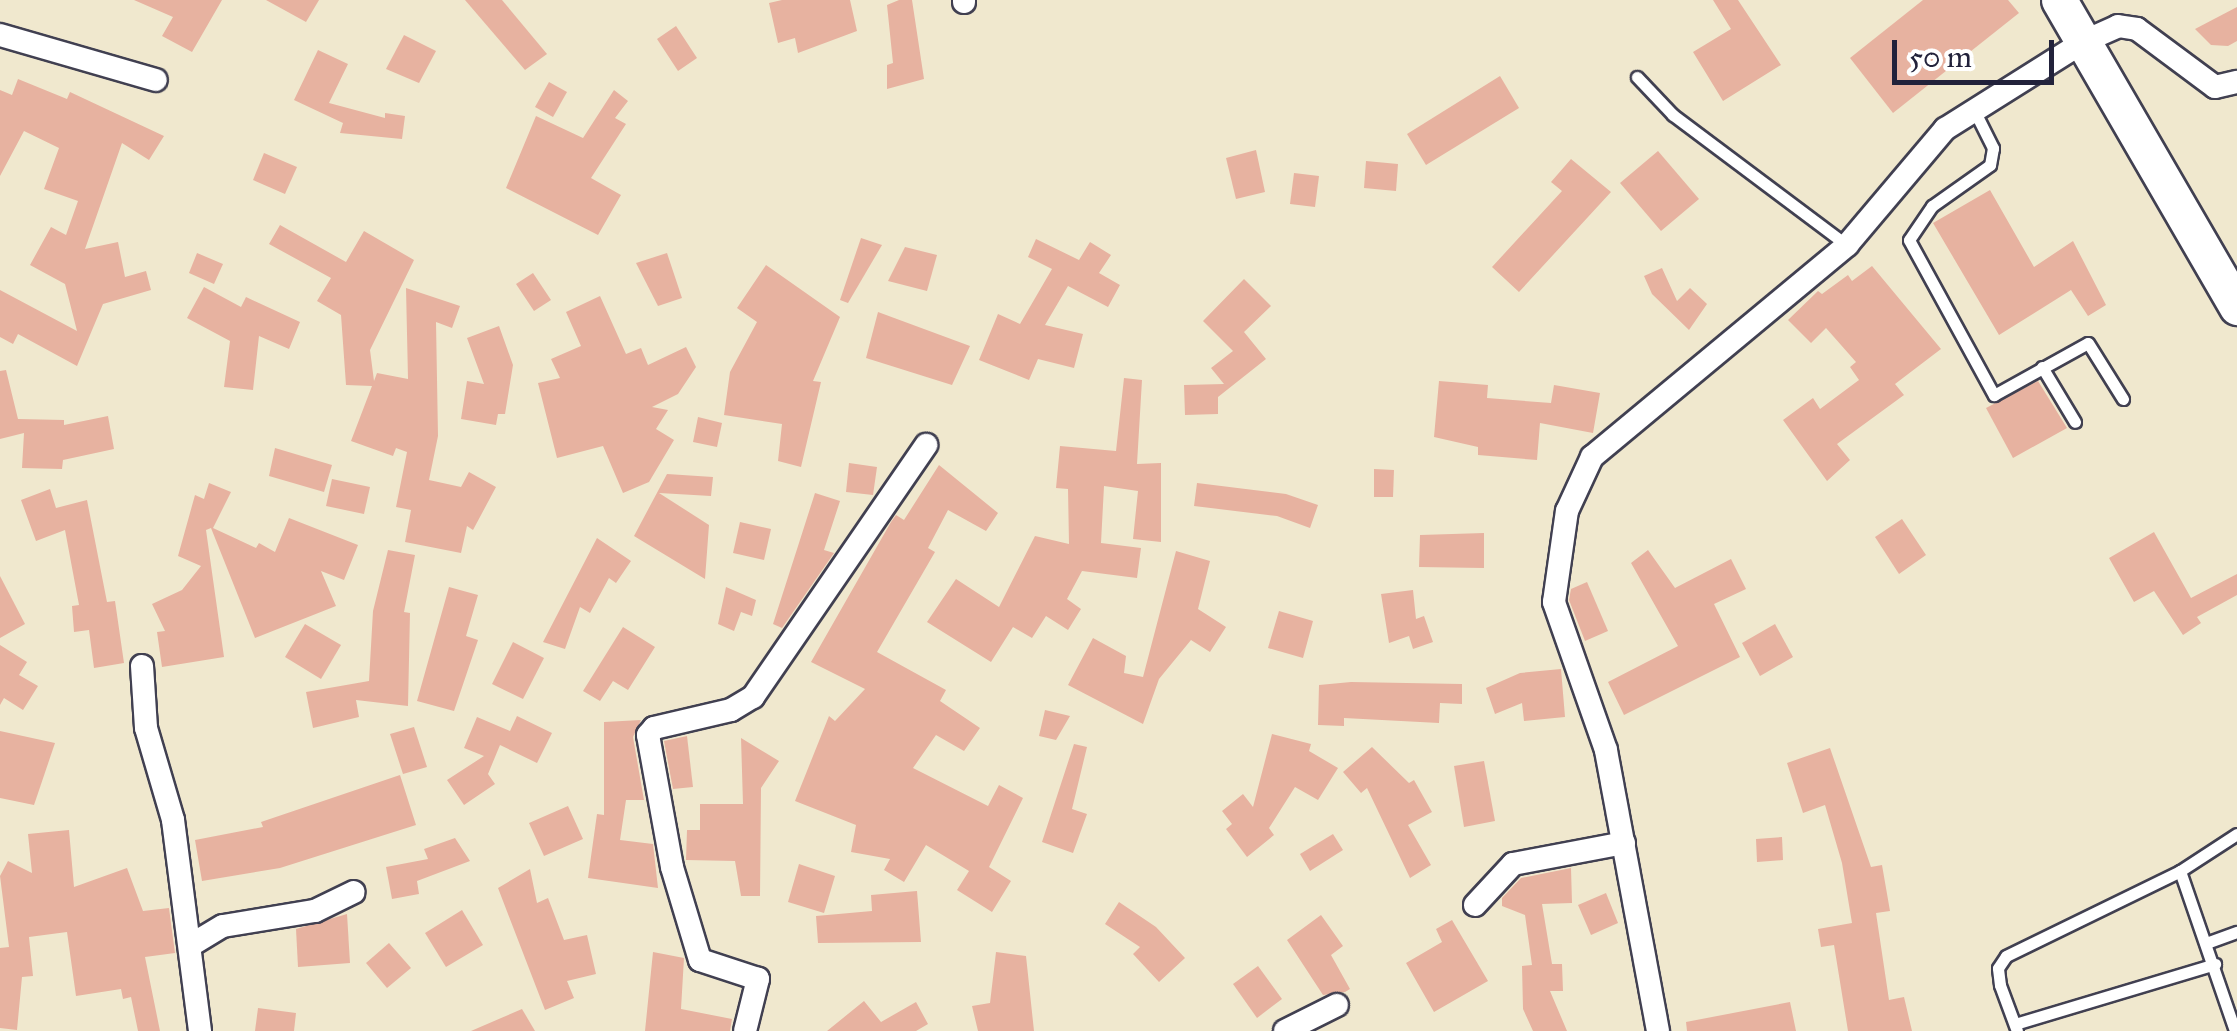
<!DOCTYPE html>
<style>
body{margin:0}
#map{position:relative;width:2237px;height:1031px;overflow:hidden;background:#f0e8ce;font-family:"IM FELL Great Primer",serif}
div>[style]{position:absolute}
.building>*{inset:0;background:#e7b2a0}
.roads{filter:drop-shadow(2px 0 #414051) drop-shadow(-2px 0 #414051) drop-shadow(0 2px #414051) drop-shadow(0 -2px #414051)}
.lane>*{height:11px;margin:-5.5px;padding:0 5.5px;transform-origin:5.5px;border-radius:5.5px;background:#fff}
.street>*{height:22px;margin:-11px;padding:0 11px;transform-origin:11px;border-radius:11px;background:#fff}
.primary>*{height:35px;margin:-17.5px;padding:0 17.5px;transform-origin:17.5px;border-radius:17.5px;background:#fff}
span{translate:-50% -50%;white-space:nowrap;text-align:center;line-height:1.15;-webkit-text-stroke:8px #fff;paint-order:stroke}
.scale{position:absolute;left:1892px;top:40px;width:162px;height:45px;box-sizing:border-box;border:5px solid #22223b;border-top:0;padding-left:12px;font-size:30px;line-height:35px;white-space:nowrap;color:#22223b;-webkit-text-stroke:8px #fff;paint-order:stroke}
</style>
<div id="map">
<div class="building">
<i style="clip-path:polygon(134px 0,222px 0,192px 52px,162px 36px,173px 17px)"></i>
<i style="clip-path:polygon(266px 0,319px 0,306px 22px)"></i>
<i style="clip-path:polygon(465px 0,502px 0,547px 54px,525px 70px)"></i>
<i style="clip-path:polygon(782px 0,850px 0,857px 31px,798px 53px,795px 38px,778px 43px,769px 3px)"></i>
<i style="clip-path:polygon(899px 0,912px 0,924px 79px,887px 89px,887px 65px,893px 63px,887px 5px)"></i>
<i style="clip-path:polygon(1713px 0,1738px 0,1781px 65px,1723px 101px,1693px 52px,1731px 29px)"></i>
<i style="clip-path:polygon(1923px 0,2008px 0,2019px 13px,1893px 113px,1850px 58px)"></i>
<i style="clip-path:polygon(2237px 7px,2237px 41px,2228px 46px,2211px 45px,2195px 29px)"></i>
<i style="clip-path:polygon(676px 26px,697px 58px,678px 71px,657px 39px)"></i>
<i style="clip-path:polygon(404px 35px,436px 51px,419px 83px,386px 69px)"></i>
<i style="clip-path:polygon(318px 50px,348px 64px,329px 103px,385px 118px,385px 113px,405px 116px,402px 139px,340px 133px,343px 123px,294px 100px)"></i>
<i style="clip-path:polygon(1500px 76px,1519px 108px,1426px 165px,1407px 134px)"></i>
<i style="clip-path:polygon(18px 79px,67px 99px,70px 92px,164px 136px,149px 160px,122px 143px,85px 249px,118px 242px,125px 277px,146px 271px,151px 290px,103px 304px,77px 366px,18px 334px,13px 344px,0 337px,0 290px,77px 331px,65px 284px,30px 265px,51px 227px,66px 235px,78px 201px,44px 189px,59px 148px,24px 131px,0 176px,0 90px,12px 95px)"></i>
<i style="clip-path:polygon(549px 82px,567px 92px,553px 117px,535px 107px)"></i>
<i style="clip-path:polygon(614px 90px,628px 101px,615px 118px,626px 124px,591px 178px,621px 195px,598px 235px,506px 188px,536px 116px,583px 138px)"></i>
<i style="clip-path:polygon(1256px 150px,1265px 192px,1236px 199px,1226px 158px)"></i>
<i style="clip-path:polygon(1658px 151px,1699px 199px,1661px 231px,1620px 183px)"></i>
<i style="clip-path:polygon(264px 153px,297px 167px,285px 194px,253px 180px)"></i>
<i style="clip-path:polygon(1571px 159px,1611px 192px,1519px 292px,1492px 267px,1562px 191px,1551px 182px)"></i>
<i style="clip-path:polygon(1366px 161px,1398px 164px,1396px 191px,1364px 188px)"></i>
<i style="clip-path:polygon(1294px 173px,1319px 176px,1315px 207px,1290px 204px)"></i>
<i style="clip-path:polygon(1990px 190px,2034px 267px,2073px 241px,2106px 305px,2088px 316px,2071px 290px,1999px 335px,1933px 223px)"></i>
<i style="clip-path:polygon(280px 225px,346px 262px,364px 231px,414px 260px,370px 350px,374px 381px,377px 373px,408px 379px,406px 288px,460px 306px,452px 328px,436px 322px,438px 436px,429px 480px,461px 487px,469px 472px,496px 487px,473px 530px,467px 526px,461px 553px,405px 542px,411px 510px,396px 507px,407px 452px,396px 448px,393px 456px,351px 441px,372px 386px,346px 385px,341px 315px,317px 301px,331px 278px,269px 244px)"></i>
<i style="clip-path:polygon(861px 238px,882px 245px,848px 303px,840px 300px)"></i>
<i style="clip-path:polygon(1036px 239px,1079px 260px,1090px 242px,1111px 255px,1099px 273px,1120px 285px,1108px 307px,1068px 286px,1045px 325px,1083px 334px,1074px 368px,1038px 359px,1029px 380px,979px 360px,998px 314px,1020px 324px,1052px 269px,1028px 257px)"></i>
<i style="clip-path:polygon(905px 247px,937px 255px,927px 291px,888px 281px)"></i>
<i style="clip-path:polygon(197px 253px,223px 264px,214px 284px,189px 273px)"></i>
<i style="clip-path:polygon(667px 253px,682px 298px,658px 306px,636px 263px)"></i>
<i style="clip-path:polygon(766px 265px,840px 317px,813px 381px,821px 382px,801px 467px,778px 461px,782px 424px,724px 415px,730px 372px,757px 322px,737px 308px)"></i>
<i style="clip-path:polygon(1872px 266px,1941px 349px,1895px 384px,1904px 395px,1837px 444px,1850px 460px,1827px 481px,1783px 420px,1813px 398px,1820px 409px,1859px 380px,1850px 367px,1856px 362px,1826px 328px,1811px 343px,1788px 320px,1818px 291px,1822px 294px,1848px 275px,1852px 281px)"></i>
<i style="clip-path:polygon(1662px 268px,1677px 301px,1690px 288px,1707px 304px,1689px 330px,1652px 294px,1644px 276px)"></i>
<i style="clip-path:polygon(533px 273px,551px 300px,534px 311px,516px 284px)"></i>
<i style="clip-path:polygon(1244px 279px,1271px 306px,1244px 332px,1266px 359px,1218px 397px,1218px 414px,1185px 415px,1184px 385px,1224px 384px,1211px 368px,1233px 351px,1203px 321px)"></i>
<i style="clip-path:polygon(204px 287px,241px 307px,246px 297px,300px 322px,289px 349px,259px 336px,253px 390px,224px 387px,230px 341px,187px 318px)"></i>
<i style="clip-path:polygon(600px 296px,626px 354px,641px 348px,648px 365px,686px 347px,696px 367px,678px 394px,652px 407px,668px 410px,656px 429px,674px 440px,649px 482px,623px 493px,603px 446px,557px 458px,538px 383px,560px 378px,551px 359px,581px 346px,566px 312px)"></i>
<i style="clip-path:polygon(878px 312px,970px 346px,952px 385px,866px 358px)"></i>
<i style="clip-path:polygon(499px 326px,513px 365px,505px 414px,498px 414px,496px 425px,461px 419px,467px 381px,484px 384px,467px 338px)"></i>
<i style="clip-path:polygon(6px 370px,18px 419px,64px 420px,64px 425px,108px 416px,114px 449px,63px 460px,62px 469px,22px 468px,24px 433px,0 439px,0 371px)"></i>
<i style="clip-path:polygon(1124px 378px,1142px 380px,1137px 464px,1161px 463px,1161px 542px,1133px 539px,1138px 491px,1104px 486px,1101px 543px,1141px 548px,1137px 578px,1082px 571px,1067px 599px,1081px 609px,1068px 630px,1046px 616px,1032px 638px,1013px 627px,991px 662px,927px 622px,956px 579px,999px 607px,1035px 536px,1069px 544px,1068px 489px,1056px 488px,1060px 446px,1116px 451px)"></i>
<i style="clip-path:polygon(1439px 381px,1488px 385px,1487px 398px,1551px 403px,1554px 385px,1600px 393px,1593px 433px,1540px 423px,1537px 460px,1478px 455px,1478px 447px,1434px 437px)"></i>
<i style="clip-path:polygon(2038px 381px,2067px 428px,2013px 458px,1986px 408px)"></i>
<i style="clip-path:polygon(698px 417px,722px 423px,717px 447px,693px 442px)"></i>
<i style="clip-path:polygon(275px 448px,332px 465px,324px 492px,269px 476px)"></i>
<i style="clip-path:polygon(849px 463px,877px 467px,873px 495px,846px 492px)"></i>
<i style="clip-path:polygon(939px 465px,998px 513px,986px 531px,948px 510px,928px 548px,935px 552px,877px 652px,946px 690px,940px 701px,980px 728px,964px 751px,936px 735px,913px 768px,988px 806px,999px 785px,1023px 798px,989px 867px,1011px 881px,992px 912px,957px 890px,969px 871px,926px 845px,904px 882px,884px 870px,890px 859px,851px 852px,856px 825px,795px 801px,829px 716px,835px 721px,865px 689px,811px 662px,891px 522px,896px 515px,904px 520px)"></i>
<i style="clip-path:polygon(1374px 469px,1394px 470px,1393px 497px,1374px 497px)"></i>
<i style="clip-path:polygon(667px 474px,713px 477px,711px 496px,659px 493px,709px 525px,705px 579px,634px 536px)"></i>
<i style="clip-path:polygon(332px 479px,370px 487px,364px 514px,326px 506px)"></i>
<i style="clip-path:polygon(209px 483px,231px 492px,213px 528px,256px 548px,259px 543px,275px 552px,289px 518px,358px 545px,344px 580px,321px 571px,336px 606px,255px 638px,211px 528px,206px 530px,224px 657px,162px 667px,157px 632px,165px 631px,152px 604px,182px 590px,201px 566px,178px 556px,195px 495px,204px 499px)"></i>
<i style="clip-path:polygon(1197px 483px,1286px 494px,1318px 505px,1310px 528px,1277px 516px,1194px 506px)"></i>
<i style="clip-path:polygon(50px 489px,56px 508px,87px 500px,107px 602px,115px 601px,124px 663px,94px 668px,89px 630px,74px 632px,72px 606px,79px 605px,65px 530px,36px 541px,21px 500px)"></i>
<i style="clip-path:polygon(815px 493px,840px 501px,824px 550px,834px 553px,782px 628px,773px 624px)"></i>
<i style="clip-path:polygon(1902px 519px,1926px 555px,1899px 574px,1875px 537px)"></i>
<i style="clip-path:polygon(740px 522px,771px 529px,764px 560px,733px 553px)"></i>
<i style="clip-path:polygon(2154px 532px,2191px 598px,2237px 574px,2237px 595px,2197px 617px,2201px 623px,2183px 635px,2154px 591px,2134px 602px,2109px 558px)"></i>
<i style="clip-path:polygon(1484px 533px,1484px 568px,1419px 567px,1420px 535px)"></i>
<i style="clip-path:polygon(597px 538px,631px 561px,616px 583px,609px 578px,590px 613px,580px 607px,565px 649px,543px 642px)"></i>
<i style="clip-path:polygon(388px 550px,415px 555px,404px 612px,410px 613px,408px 706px,356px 700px,359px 717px,313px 728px,306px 692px,369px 681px,373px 611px)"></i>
<i style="clip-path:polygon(1648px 550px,1675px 588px,1731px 559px,1746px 589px,1714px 604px,1740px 657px,1624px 715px,1608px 682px,1678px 646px,1631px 563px)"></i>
<i style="clip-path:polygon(1176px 551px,1210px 561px,1198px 609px,1226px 627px,1210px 652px,1191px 640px,1159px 679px,1143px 724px,1068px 685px,1093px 638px,1126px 656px,1124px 673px,1143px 677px)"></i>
<i style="clip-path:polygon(0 576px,25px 624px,0 638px)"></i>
<i style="clip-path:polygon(1587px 582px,1608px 631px,1585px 641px,1569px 600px,1571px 589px)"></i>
<i style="clip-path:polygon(449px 587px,478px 595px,466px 636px,478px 640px,454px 711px,417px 701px)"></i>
<i style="clip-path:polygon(726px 587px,756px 600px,752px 616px,741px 612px,734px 631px,718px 624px)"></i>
<i style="clip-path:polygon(1413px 590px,1416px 619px,1424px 616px,1433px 642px,1413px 649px,1409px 636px,1389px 643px,1381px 594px)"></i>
<i style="clip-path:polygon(1279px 611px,1313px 621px,1303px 658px,1268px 648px)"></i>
<i style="clip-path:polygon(305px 624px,341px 645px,321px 679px,285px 657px)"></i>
<i style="clip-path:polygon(1775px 624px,1793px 657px,1760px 676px,1742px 643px)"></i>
<i style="clip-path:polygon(623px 627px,655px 647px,628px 690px,613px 681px,600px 701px,583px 691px)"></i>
<i style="clip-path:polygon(513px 642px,544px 658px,523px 699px,492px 684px)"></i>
<i style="clip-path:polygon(0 645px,27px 662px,19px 675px,38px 686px,23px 710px,4px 698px,0 705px)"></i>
<i style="clip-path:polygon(1561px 669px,1565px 717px,1524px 721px,1522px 703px,1495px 714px,1486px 688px,1520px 673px)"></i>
<i style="clip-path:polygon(1351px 682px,1462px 684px,1462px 704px,1440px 703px,1439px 723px,1344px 718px,1344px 726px,1318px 725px,1319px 685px)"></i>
<i style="clip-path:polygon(1045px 710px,1070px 716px,1056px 740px,1039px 736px)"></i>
<i style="clip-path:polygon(517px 716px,552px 733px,537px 763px,500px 745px,488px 774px,495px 784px,464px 805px,447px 780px,484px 756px,464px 748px,477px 717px,510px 731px)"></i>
<i style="clip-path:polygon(641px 720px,633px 737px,644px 800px,626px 800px,620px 840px,653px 844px,658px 888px,588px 878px,597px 814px,604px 815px,604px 722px)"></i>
<i style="clip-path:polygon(414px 727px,427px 767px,403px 774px,390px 734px)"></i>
<i style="clip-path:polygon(0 731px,55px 743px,34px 805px,0 798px)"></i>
<i style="clip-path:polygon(1272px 734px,1311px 744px,1309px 751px,1338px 768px,1318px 800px,1295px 787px,1269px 828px,1274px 835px,1247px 857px,1226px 829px,1232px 824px,1222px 811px,1243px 794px,1253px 807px)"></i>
<i style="clip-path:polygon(687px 736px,693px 787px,673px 789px,664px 741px)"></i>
<i style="clip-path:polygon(741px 738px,779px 761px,761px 788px,760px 896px,741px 896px,735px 861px,686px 860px,687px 830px,700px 830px,700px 804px,743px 804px)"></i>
<i style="clip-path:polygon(1074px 744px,1087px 747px,1072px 809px,1087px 814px,1073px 853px,1042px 842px)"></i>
<i style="clip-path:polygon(1372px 747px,1409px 783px,1414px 780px,1432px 812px,1408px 825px,1431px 865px,1410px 878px,1367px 788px,1361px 793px,1343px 772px)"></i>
<i style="clip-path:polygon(1830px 748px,1871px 867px,1882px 865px,1890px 911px,1876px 913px,1889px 1000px,1904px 997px,1912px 1031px,1848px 1031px,1834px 945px,1821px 947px,1818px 929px,1852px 923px,1842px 863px,1825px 805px,1803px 813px,1787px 763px)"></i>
<i style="clip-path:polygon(1484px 761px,1495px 821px,1464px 827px,1454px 766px)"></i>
<i style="clip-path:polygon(400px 775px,416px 825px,280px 868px,202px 881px,195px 840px,263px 827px,261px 822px)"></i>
<i style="clip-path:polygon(568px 806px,583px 839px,544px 856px,529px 823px)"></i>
<i style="clip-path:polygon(69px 830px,74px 887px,127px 868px,143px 911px,169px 908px,175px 953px,145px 957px,160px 1031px,138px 1031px,131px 997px,123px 999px,121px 989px,76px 996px,67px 932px,29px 937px,33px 976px,22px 977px,17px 1030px,0 1028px,0 948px,9px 947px,0 876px,8px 861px,32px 873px,28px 834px)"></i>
<i style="clip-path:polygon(1333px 834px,1343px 850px,1310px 871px,1300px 854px)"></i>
<i style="clip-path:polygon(1782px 837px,1783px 860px,1757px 862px,1756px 839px)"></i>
<i style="clip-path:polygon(455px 838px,470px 861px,417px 881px,419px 894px,392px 899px,386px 867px,428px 859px,424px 849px)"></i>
<i style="clip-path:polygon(799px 864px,835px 876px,824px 913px,788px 902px)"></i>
<i style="clip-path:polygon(1571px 868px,1572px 903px,1542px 904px,1552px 964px,1562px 964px,1563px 991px,1550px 991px,1567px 1031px,1533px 1031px,1523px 1009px,1522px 966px,1532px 965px,1525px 915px,1502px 906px,1502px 898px,1521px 878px)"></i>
<i style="clip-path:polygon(530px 869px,537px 903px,548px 898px,564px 940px,587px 935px,596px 974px,567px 981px,574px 998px,545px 1010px,498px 888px)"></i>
<i style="clip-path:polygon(917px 891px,921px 942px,818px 943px,816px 916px,872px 911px,871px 895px)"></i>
<i style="clip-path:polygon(1606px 893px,1618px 923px,1591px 935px,1578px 905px)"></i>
<i style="clip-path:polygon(1119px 902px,1156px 927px,1185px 958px,1159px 982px,1133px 954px,1140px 947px,1105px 924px)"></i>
<i style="clip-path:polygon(462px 910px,483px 945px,446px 967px,425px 933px)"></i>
<i style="clip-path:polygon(347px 914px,350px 963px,298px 967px,296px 929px)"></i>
<i style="clip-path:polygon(1321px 915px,1343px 946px,1331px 955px,1350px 989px,1345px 992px,1323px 995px,1287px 940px)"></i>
<i style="clip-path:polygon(1452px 920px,1488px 981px,1434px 1012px,1406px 963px,1442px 942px,1436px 929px)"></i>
<i style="clip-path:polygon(389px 943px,411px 968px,387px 988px,366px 963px)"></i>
<i style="clip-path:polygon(653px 952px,684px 958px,681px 1009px,732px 1019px,730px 1031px,645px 1031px)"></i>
<i style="clip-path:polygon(996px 952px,1026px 956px,1034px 1031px,978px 1031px,972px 1006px,990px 1003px)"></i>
<i style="clip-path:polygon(1258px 966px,1282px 999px,1257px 1018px,1233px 984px)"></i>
<i style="clip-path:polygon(864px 1001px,881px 1022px,916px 1002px,928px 1024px,916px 1031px,827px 1031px)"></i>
<i style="clip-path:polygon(1790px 1002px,1796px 1031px,1687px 1031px,1686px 1022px)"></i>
<i style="clip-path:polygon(258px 1008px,296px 1013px,294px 1031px,255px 1031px)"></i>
<i style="clip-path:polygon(522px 1009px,535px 1031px,471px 1031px)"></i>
</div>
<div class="roads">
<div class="lane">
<i style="left:1637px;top:77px;width:52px;rotate:46.5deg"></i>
<i style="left:1673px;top:115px;width:217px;rotate:36.8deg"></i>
<i style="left:1973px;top:108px;width:45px;rotate:63.4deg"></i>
<i style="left:1993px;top:148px;width:17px;rotate:100deg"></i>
<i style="left:1990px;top:165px;width:71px;rotate:144.7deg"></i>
<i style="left:1932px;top:206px;width:41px;rotate:124.1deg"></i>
<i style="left:1909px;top:240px;width:177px;rotate:61.3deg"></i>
<i style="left:1994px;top:395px;width:107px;rotate:-29deg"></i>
<i style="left:2088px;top:343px;width:66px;rotate:58deg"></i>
<i style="left:2042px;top:367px;width:64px;rotate:59deg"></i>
<i style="left:2180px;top:871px;width:169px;rotate:71deg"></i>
<i style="left:2209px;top:942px;width:30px;rotate:-20deg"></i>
<i style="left:2015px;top:1024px;width:209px;rotate:-16.7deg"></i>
<i style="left:2017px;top:1031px;width:49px;rotate:-110.3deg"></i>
<i style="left:2000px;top:985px;width:17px;rotate:-97deg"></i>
<i style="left:1998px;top:968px;width:14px;rotate:-56deg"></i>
<i style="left:2006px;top:956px;width:194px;rotate:-26deg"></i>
<i style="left:2180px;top:871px;width:68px;rotate:-33deg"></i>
</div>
<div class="street">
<i style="left:964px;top:0;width:2px;rotate:90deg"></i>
<i style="left:0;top:35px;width:162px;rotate:16.1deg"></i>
<i style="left:142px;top:666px;width:62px;rotate:86.3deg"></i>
<i style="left:146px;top:728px;width:96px;rotate:73.6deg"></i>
<i style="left:173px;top:820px;width:213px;rotate:82.7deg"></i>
<i style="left:1475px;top:905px;width:56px;rotate:-47.2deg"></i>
<i style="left:1513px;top:864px;width:113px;rotate:-10.7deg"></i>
<i style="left:191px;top:945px;width:37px;rotate:-31deg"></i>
<i style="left:223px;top:926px;width:93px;rotate:-9.3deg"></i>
<i style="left:315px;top:911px;width:43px;rotate:-26deg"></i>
<i style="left:745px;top:1031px;width:54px;rotate:-76deg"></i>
<i style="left:758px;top:979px;width:61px;rotate:-161.9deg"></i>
<i style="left:700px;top:960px;width:97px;rotate:-106.8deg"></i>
<i style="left:672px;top:867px;width:134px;rotate:-100.3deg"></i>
<i style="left:648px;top:735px;width:9px;rotate:-49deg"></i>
<i style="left:654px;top:728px;width:79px;rotate:-13.2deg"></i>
<i style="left:731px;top:710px;width:26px;rotate:-31deg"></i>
<i style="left:753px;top:697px;width:306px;rotate:-55.5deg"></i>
<i style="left:1285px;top:1031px;width:58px;rotate:-26.6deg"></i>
<i style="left:1658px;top:1031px;width:286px;rotate:-100.5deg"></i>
<i style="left:1606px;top:750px;width:157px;rotate:-109.4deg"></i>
<i style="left:1554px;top:602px;width:92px;rotate:-81.9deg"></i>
<i style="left:1567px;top:511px;width:60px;rotate:-65.2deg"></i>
<i style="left:1592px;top:457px;width:332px;rotate:-39.7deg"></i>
<i style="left:1847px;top:245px;width:152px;rotate:-49.8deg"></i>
<i style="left:1945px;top:129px;width:165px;rotate:-32.2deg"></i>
<i style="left:2085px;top:41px;width:36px;rotate:-24deg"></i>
<i style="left:2118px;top:26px;width:19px;rotate:9deg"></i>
<i style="left:2137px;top:29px;width:97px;rotate:36.6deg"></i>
<i style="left:2215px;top:87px;width:23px;rotate:-13deg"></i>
</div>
<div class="primary">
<i style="left:2059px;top:0;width:355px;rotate:59.9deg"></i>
</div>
</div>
<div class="scale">50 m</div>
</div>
